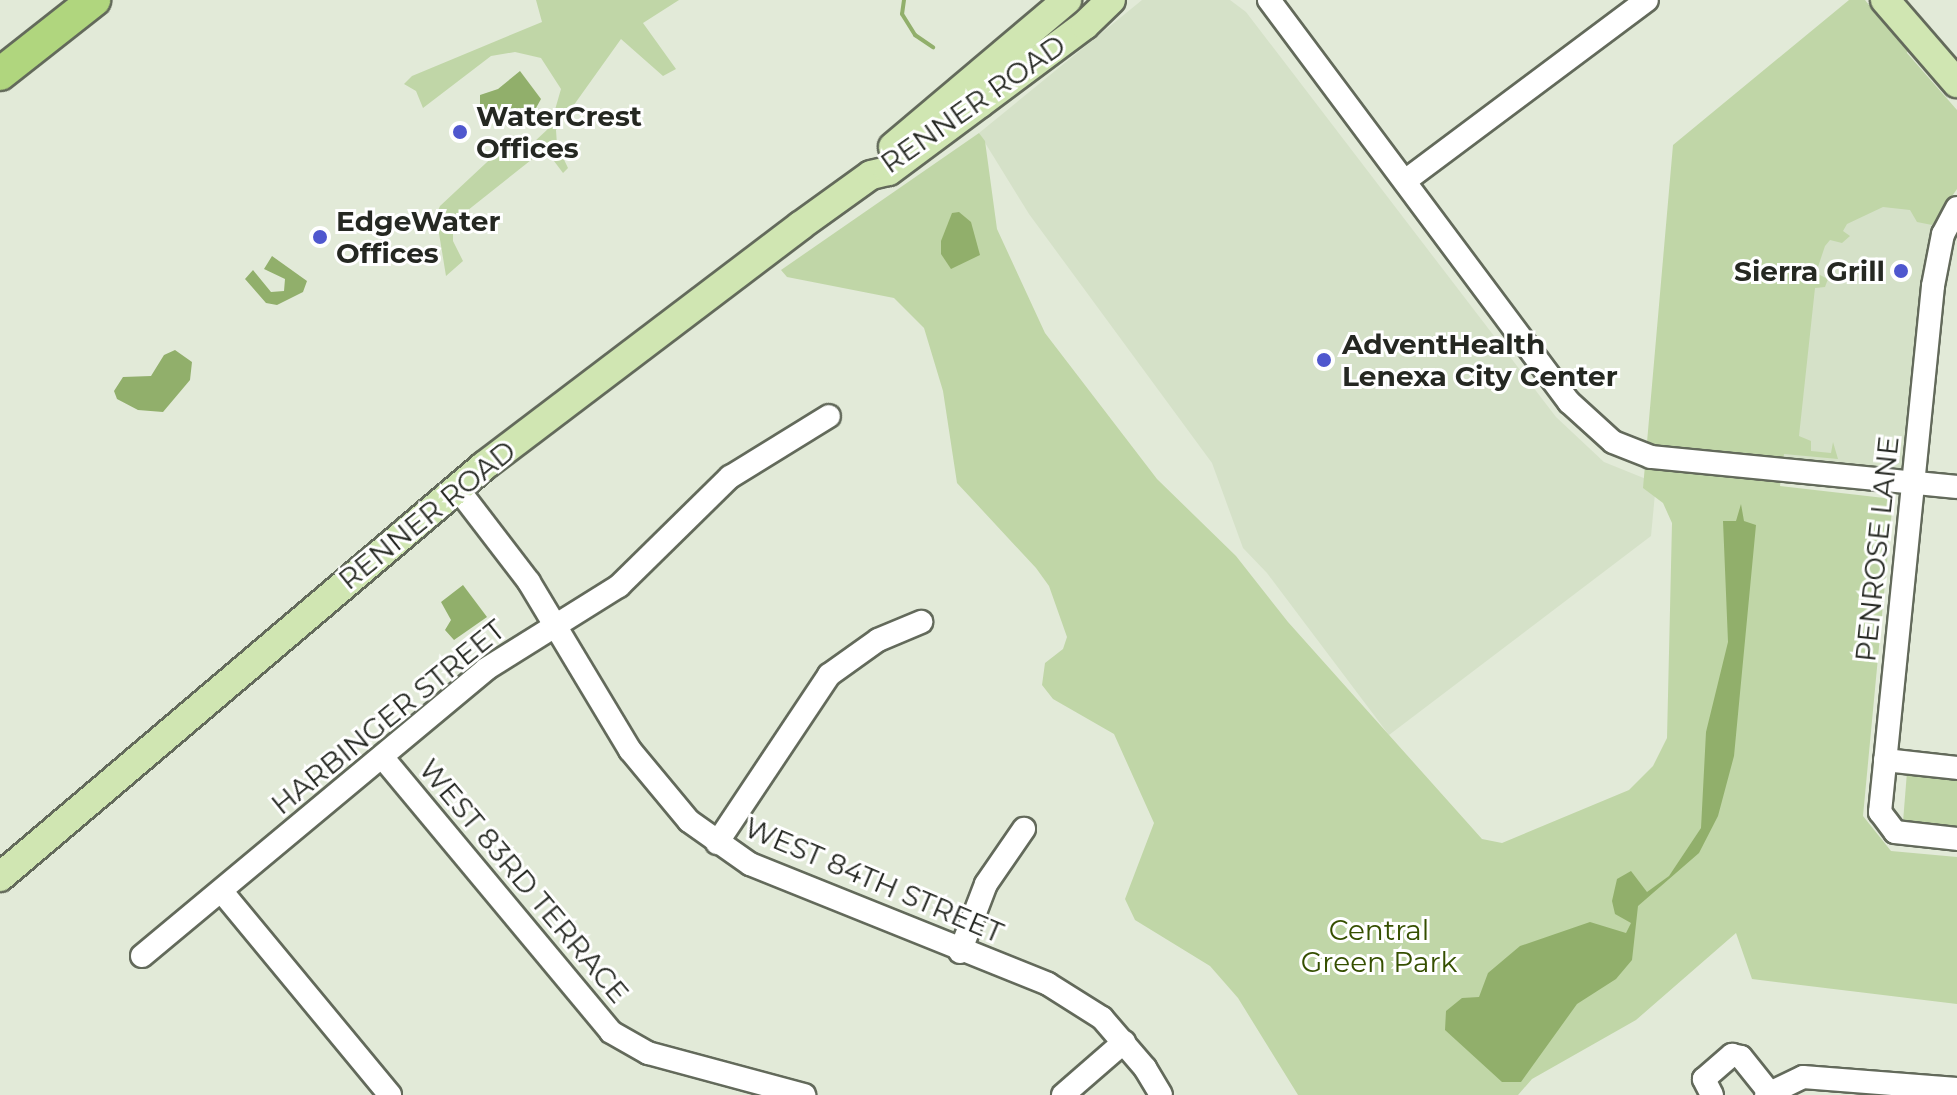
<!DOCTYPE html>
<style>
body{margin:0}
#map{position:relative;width:1957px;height:1095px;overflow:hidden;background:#e2ead8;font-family:Montserrat,sans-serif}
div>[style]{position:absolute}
.built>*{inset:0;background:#d5e1c8}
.green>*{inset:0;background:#c0d6a7}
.water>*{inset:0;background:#91af6b}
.stream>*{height:4px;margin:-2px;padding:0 2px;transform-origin:2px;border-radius:2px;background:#91af6b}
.roads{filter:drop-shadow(2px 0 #636a5b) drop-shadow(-2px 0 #636a5b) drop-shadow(0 2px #636a5b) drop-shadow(0 -2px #636a5b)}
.minor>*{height:22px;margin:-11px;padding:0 11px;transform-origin:11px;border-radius:11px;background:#fff}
.major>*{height:28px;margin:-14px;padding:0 14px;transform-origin:14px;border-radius:14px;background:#d0e6b2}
.highway>*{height:32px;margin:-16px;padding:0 16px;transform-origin:16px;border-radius:16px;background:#b0d67e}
.dots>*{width:22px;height:22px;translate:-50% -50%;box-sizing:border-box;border:4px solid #fff;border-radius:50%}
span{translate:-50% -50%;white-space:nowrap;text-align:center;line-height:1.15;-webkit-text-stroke:6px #fff;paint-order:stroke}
.street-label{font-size:28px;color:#252822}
.poi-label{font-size:28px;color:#252822;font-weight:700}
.left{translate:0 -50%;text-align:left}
.right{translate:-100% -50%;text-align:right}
.park-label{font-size:28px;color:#354f00}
</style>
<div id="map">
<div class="built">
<i style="clip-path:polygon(1142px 0,1230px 0,1246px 12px,1556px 417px,1604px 462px,1656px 483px,1651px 536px,1389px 735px,1267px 573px,1243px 548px,1212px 463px,1029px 214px,979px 133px)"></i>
<i style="clip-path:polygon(1862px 195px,1955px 208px,1912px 480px,1780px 468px,1805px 242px)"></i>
</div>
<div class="green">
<i style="clip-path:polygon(536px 0,679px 0,643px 23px,676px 69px,663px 76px,621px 39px,556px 130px,557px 145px,568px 168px,563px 173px,545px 149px,453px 222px,453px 241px,463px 261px,446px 276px,436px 215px,440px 206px,501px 149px,533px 143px,550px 127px,561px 89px,541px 58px,515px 52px,491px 56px,423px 108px,416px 91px,404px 84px,412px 76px,542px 22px)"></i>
<i style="clip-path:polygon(1849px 0,1865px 0,1886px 26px,1896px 27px,1909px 44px,1907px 53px,1957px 110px,1957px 189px,1932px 225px,1917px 222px,1910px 210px,1883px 207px,1847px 224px,1843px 231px,1850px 236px,1842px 243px,1830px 240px,1825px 246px,1816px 273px,1828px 279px,1825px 287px,1815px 288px,1799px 436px,1811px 441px,1811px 451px,1831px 453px,1833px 442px,1838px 459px,1784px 454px,1780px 486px,1893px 499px,1863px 816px,1891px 851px,1957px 857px,1957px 1004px,1752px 979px,1736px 933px,1636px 1020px,1532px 1079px,1518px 1095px,1298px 1095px,1238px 998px,1210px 966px,1135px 920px,1125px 899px,1154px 823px,1114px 734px,1053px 699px,1042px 685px,1045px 663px,1063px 649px,1067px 637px,1049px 586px,1036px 568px,957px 483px,943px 391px,924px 328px,894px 298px,787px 277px,781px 270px,979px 133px,985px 141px,997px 229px,1045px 333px,1157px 479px,1236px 556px,1288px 622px,1482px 839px,1502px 843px,1629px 790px,1653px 766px,1667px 738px,1672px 523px,1663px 503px,1643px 488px,1673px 145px)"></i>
<i style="clip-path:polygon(1907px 772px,1957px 777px,1957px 827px,1903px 822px)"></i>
</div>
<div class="water">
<i style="clip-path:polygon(520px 71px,541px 99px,536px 108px,518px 108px,511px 120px,499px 121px,480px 104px,480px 95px,498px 89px)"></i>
<i style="clip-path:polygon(959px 212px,971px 222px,980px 255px,951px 269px,941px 254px,941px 241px,952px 213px)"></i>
<i style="clip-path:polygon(272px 256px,307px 281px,303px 292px,277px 305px,266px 303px,245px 279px,253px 270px,271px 292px,284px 291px,285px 279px,264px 269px)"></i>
<i style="clip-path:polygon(175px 350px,192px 362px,190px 380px,163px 412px,138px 410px,117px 399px,114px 391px,123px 377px,151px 376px,164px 355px)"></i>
<i style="clip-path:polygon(1741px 504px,1744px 521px,1756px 525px,1734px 756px,1718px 816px,1699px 853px,1638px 906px,1632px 960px,1616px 979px,1577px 1004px,1521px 1082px,1502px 1082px,1445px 1030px,1446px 1011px,1462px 998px,1479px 997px,1488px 973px,1520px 946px,1590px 922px,1626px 933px,1631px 923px,1615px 914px,1612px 901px,1617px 879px,1631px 871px,1647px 892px,1669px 876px,1701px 828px,1706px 732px,1728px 642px,1723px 521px,1736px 521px)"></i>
<i style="clip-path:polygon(463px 585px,487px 617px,454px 640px,445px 630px,451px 620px,441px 602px)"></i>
</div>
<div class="stream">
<i style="left:904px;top:0;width:14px;rotate:98deg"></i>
<i style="left:902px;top:14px;width:25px;rotate:58deg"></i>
<i style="left:915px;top:35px;width:22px;rotate:34deg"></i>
</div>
<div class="roads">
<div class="minor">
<i style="left:1269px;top:0;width:502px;rotate:53.27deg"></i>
<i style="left:1569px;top:402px;width:59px;rotate:42.3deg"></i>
<i style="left:1613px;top:442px;width:41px;rotate:21.5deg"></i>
<i style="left:1651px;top:457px;width:307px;rotate:5.6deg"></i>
<i style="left:1405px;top:181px;width:302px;rotate:-36.8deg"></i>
<i style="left:1957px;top:208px;width:30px;rotate:118deg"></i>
<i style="left:1943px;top:234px;width:53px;rotate:100.9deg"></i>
<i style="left:1933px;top:286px;width:529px;rotate:95.75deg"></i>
<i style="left:1880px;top:812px;width:25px;rotate:53deg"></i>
<i style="left:1895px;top:832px;width:62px;rotate:6.4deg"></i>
<i style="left:457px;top:488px;width:118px;rotate:52.5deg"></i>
<i style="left:529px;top:582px;width:196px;rotate:59deg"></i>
<i style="left:630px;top:750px;width:92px;rotate:50.3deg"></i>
<i style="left:689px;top:821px;width:75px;rotate:35.2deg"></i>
<i style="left:750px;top:864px;width:321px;rotate:21.9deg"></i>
<i style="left:1048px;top:984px;width:64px;rotate:32.2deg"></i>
<i style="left:1102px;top:1018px;width:66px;rotate:49.3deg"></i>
<i style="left:1145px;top:1068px;width:31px;rotate:59deg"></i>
<i style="left:383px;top:758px;width:356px;rotate:50.2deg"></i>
<i style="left:611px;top:1032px;width:43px;rotate:29.6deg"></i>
<i style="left:648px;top:1053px;width:162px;rotate:15.1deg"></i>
<i style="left:1885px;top:760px;width:72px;rotate:6.3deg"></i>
<i style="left:717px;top:843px;width:202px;rotate:-56.3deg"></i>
<i style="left:829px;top:675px;width:60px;rotate:-35.5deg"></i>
<i style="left:878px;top:640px;width:47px;rotate:-22.7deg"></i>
<i style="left:223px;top:893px;width:262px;rotate:50.4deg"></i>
<i style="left:960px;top:952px;width:73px;rotate:-69.1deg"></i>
<i style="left:986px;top:884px;width:67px;rotate:-55.4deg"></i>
<i style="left:142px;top:956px;width:448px;rotate:-39.8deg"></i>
<i style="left:486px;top:669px;width:157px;rotate:-32deg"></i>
<i style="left:619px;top:586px;width:156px;rotate:-44.5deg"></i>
<i style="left:730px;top:477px;width:116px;rotate:-31.6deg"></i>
<i style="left:1063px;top:1095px;width:81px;rotate:-41deg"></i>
<i style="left:1712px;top:1095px;width:18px;rotate:-117deg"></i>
<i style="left:1704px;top:1079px;width:37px;rotate:-41deg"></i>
<i style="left:1732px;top:1055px;width:9px;rotate:13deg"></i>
<i style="left:1741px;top:1057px;width:45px;rotate:51.3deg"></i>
<i style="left:1766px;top:1095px;width:41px;rotate:-25.9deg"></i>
<i style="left:1803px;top:1077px;width:154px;rotate:4.5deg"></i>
</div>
<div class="major">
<i style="left:1885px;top:0;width:110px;rotate:49.1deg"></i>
<i style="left:893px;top:147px;width:228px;rotate:-40.2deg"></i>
<i style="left:0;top:877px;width:635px;rotate:-40.34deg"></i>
<i style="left:484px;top:466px;width:397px;rotate:-37.2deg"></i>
<i style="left:800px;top:226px;width:87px;rotate:-35.7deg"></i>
<i style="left:871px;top:175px;width:18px;rotate:-13deg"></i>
<i style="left:889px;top:171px;width:112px;rotate:-36.7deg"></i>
<i style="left:979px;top:104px;width:132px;rotate:-36.7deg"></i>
<i style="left:1085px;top:25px;width:36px;rotate:-44deg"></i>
</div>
<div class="highway">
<i style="left:0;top:74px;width:120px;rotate:-38.2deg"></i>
</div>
</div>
<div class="dots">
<i style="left:460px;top:132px;background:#4f57ce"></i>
<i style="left:320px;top:237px;background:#4f57ce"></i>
<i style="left:1901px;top:271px;background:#4f57ce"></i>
<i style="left:1324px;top:360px;background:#4f57ce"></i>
</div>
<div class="street-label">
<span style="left:973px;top:104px;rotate:-35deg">RENNER ROAD</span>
<span style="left:427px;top:515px;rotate:-39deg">RENNER ROAD</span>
<span style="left:1877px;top:549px;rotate:-84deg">PENROSE LANE</span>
<span style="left:388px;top:717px;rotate:-39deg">HARBINGER STREET</span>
<span style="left:874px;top:880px;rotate:23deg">WEST 84TH STREET</span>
<span style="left:524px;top:881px;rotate:50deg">WEST 83RD TERRACE</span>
</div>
<div class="poi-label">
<span class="left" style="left:476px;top:132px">WaterCrest<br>Offices</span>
<span class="left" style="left:336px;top:237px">EdgeWater<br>Offices</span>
<span class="right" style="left:1885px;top:271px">Sierra Grill</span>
<span class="left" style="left:1342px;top:360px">AdventHealth<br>Lenexa City Center</span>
</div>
<div class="park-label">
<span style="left:1379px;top:946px">Central<br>Green Park</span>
</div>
</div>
